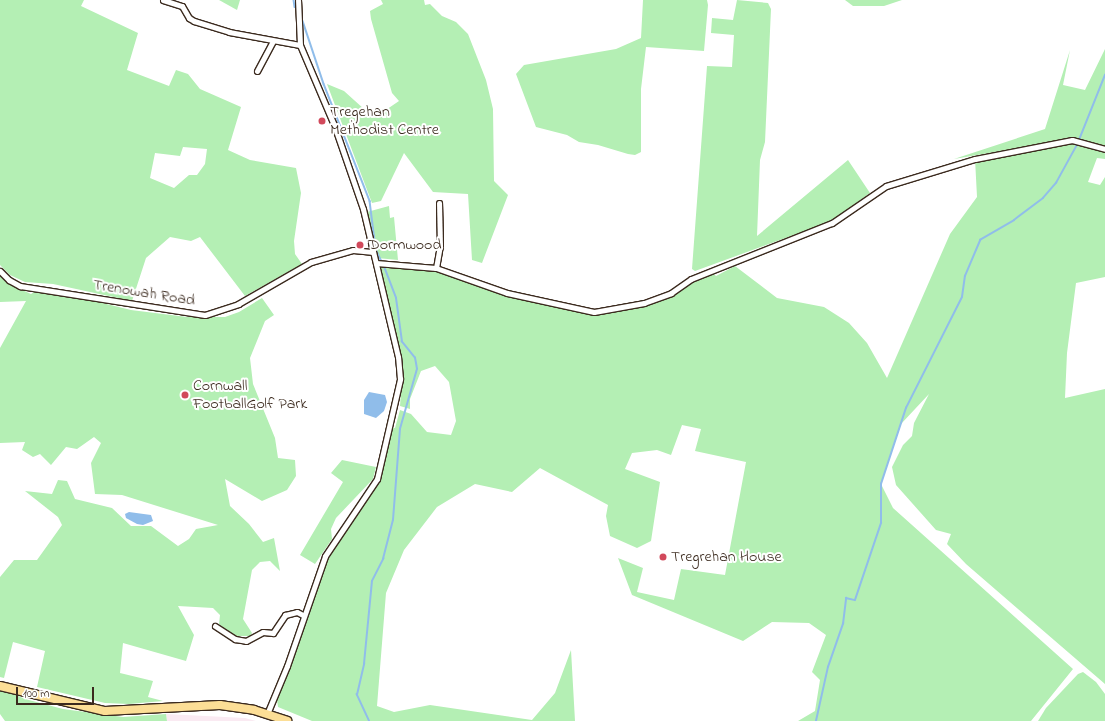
<!DOCTYPE html>
<style>
body{margin:0}
#map{position:relative;width:1105px;height:721px;overflow:hidden;background:#fff;font-family:"Indie Flower",sans-serif}
div>[style]{position:absolute}
.built>*{inset:0;background:#faeaf2}
.green>*{inset:0;background:#b4efb4}
.water>*{inset:0;background:#90bdea}
.stream>*{height:1.5px;margin:-0.75px;padding:0 0.75px;transform-origin:0.75px;border-radius:0.75px;background:#90bdea}
.roads{filter:drop-shadow(1px 0 #3b2a1e) drop-shadow(-1px 0 #3b2a1e) drop-shadow(0 1px #3b2a1e) drop-shadow(0 -1px #3b2a1e)}
.minor>*{height:5px;margin:-2.5px;padding:0 2.5px;transform-origin:2.5px;border-radius:2.5px;background:#fff}
.trunk>*{height:8px;margin:-4px;padding:0 4px;transform-origin:4px;border-radius:4px;background:#fcde96}
.dots>*{width:11px;height:11px;translate:-50% -50%;box-sizing:border-box;border:2px solid #fff;border-radius:50%}
span{translate:-50% -50%;white-space:nowrap;text-align:center;line-height:1.15;-webkit-text-stroke:4px #fff;paint-order:stroke}
.poi-label{font-size:16px;color:#3b2a1e}
.left{translate:0 -50%;text-align:left}
.street-label{font-size:16px;color:#3b2a1e}
.scale{position:absolute;left:16px;top:687px;width:78px;height:18px;box-sizing:border-box;border:2px solid #3b2a1e;border-top:0;padding-left:5px;font-size:12px;line-height:14px;white-space:nowrap;color:#3b2a1e;-webkit-text-stroke:3px #fff;paint-order:stroke}
</style>
<div id="map">
<div class="built">
<i style="clip-path:polygon(166px 714px,245px 718px,256px 721px,167px 721px)"></i>
</div>
<div class="green">
<i style="clip-path:polygon(evenodd,0 0,84px 0,81px 6px,138px 33px,127px 70px,169px 86px,176px 70px,188px 74px,200px 89px,241px 107px,228px 150px,250px 160px,296px 168px,301px 193px,294px 241px,295px 254px,302px 264px,245px 296px,200px 237px,191px 241px,170px 237px,146px 258px,132px 301px,53px 284px,25px 282px,10px 275px,0 265px,0 0,183px 147px,207px 149px,205px 164px,197px 175px,189px 175px,174px 188px,150px 178px,155px 153px,180px 156px,183px 147px)"></i>
<i style="clip-path:polygon(219px 0,240px 0,237px 10px)"></i>
<i style="clip-path:polygon(381px 0,424px 0,425px 5px,430px 4px,442px 16px,456px 22px,468px 34px,486px 80px,493px 109px,494px 181px,508px 195px,482px 263px,472px 260px,468px 194px,433px 192px,404px 153px,381px 201px,372px 203px,327px 84px,344px 91px,374px 118px,399px 101px,392px 93px,371px 19px,370px 11px,383px 4px)"></i>
<i style="clip-path:polygon(643px 0,707px 0,708px 5px,704px 51px,646px 47px,641px 89px,641px 152px,635px 155px,628px 154px,598px 145px,579px 142px,567px 135px,536px 127px,516px 74px,524px 65px,616px 49px,641px 38px)"></i>
<i style="clip-path:polygon(737px 0,768px 3px,771px 9px,765px 142px,760px 160px,757px 236px,848px 160px,870px 193px,832px 221px,695px 271px,692px 269px,707px 66px,732px 67px,734px 35px,711px 33px,712px 18px,733px 20px)"></i>
<i style="clip-path:polygon(845px 0,902px 0,884px 6px,853px 6px)"></i>
<i style="clip-path:polygon(1105px 49px,1105px 159px,1097px 158px,1088px 182px,1100px 185px,1105px 177px,1105px 277px,1076px 283px,1067px 353px,1065px 398px,1105px 389px,1105px 684px,966px 564px,947px 544px,951px 534px,936px 530px,896px 485px,892px 467px,903px 445px,912px 436px,914px 423px,929px 394px,901px 424px,881px 484px,893px 508px,1073px 669px,1031px 721px,798px 721px,815px 711px,820px 680px,812px 672px,826px 635px,809px 623px,772px 622px,743px 641px,632px 595px,618px 558px,643px 568px,637px 592px,674px 600px,681px 569px,725px 575px,746px 462px,695px 451px,701px 429px,682px 425px,671px 455px,657px 450px,632px 453px,625px 469px,660px 482px,651px 541px,637px 548px,610px 536px,606px 516px,608px 505px,540px 468px,512px 492px,475px 484px,437px 507px,404px 550px,386px 593px,377px 706px,394px 712px,430px 705px,532px 720px,555px 693px,571px 650px,575px 721px,312px 721px,278px 707px,277px 700px,306px 604px,325px 556px,377px 479px,390px 427px,395px 428px,400px 410px,411px 414px,427px 432px,451px 435px,456px 421px,449px 382px,435px 366px,421px 371px,410px 399px,410px 409px,400px 406px,402px 378px,380px 265px,433px 270px,507px 293px,594px 314px,653px 303px,667px 298px,686px 284px,714px 274px,716px 276px,735px 266px,777px 298px,824px 307px,849px 323px,867px 343px,887px 378px,950px 234px,977px 197px,975px 159px,1054px 142px,954px 159px,1045px 129px,1070px 50px,1063px 85px,1085px 90px)"></i>
<i style="clip-path:polygon(389px 206px,390px 218px,394px 217px,398px 260px,377px 258px,367px 212px)"></i>
<i style="clip-path:polygon(0 276px,7px 283px,31px 294px,34px 292px,90px 300px,131px 310px,187px 317px,225px 317px,239px 312px,262px 298px,274px 315px,265px 321px,250px 358px,253px 384px,275px 438px,278px 458px,295px 460px,296px 476px,287px 490px,262px 501px,225px 479px,230px 506px,249px 524px,263px 542px,274px 538px,280px 571px,270px 561px,260px 562px,252px 570px,243px 619px,252px 633px,250px 636px,234px 636px,219px 624px,220px 615px,213px 608px,178px 606px,194px 635px,186px 661px,123px 643px,120px 673px,153px 681px,148px 697px,163px 701px,129px 704px,105px 703px,37px 687px,45px 651px,13px 642px,4px 678px,0 677px,0 577px,14px 560px,37px 560px,62px 525px,58px 517px,25px 491px,52px 494px,58px 480px,67px 481px,75px 499px,112px 508px,131px 526px,151px 526px,178px 546px,189px 539px,196px 529px,218px 525px,122px 495px,95px 494px,91px 463px,101px 443px,94px 437px,77px 449px,66px 447px,51px 465px,40px 454px,33px 457px,22px 450px,25px 442px,0 443px,0 348px,26px 301px,0 302px)"></i>
<i style="clip-path:polygon(342px 460px,376px 467px,373px 479px,336px 518px,331px 529px,332px 539px,315px 564px,300px 555px,343px 482px,331px 473px)"></i>
<i style="clip-path:polygon(1083px 672px,1096px 682px,1105px 694px,1105px 721px,1038px 721px,1046px 708px,1078px 674px)"></i>
<i style="clip-path:polygon(0 688px,25px 699px,63px 709px,123px 717px,166px 714px,167px 721px,5px 721px,0 714px)"></i>
</div>
<div class="water">
<i style="clip-path:polygon(369px 392px,385px 395px,387px 402px,384px 411px,376px 418px,364px 414px,364px 400px)"></i>
<i style="clip-path:polygon(129px 512px,151px 515px,153px 521px,143px 525px,137px 524px,126px 518px,125px 514px)"></i>
</div>
<div class="stream">
<i style="left:294px;top:0;width:7px;rotate:82deg"></i>
<i style="left:303px;top:21px;width:66px;rotate:71.6deg"></i>
<i style="left:324px;top:84px;width:126px;rotate:68.5deg"></i>
<i style="left:370px;top:201px;width:48px;rotate:82.9deg"></i>
<i style="left:376px;top:249px;width:14px;rotate:65deg"></i>
<i style="left:1079px;top:140px;width:70px;rotate:-68.2deg"></i>
<i style="left:369px;top:721px;width:29px;rotate:-115deg"></i>
<i style="left:357px;top:695px;width:32px;rotate:-77deg"></i>
<i style="left:364px;top:664px;width:83px;rotate:-84.5deg"></i>
<i style="left:372px;top:581px;width:25px;rotate:-63deg"></i>
<i style="left:383px;top:559px;width:40px;rotate:-75.6deg"></i>
<i style="left:393px;top:520px;width:91px;rotate:-85.6deg"></i>
<i style="left:400px;top:429px;width:62px;rotate:-74.2deg"></i>
<i style="left:417px;top:369px;width:11px;rotate:-100deg"></i>
<i style="left:415px;top:358px;width:21px;rotate:-129deg"></i>
<i style="left:402px;top:342px;width:44px;rotate:-97.8deg"></i>
<i style="left:396px;top:298px;width:34px;rotate:-111deg"></i>
<i style="left:816px;top:721px;width:55px;rotate:-77.5deg"></i>
<i style="left:828px;top:667px;width:46px;rotate:-70.8deg"></i>
<i style="left:843px;top:624px;width:26px;rotate:-83deg"></i>
<i style="left:846px;top:598px;width:9px;rotate:13deg"></i>
<i style="left:855px;top:600px;width:81px;rotate:-71.3deg"></i>
<i style="left:881px;top:523px;width:39px;rotate:-90deg"></i>
<i style="left:881px;top:484px;width:80px;rotate:-71.8deg"></i>
<i style="left:906px;top:408px;width:124px;rotate:-63.2deg"></i>
<i style="left:962px;top:297px;width:21px;rotate:-82deg"></i>
<i style="left:965px;top:276px;width:39px;rotate:-67deg"></i>
<i style="left:980px;top:240px;width:39px;rotate:-30deg"></i>
<i style="left:1014px;top:220px;width:36px;rotate:-37deg"></i>
<i style="left:1043px;top:198px;width:20px;rotate:-49deg"></i>
<i style="left:1056px;top:183px;width:46px;rotate:-61.2deg"></i>
</div>
<div class="roads">
<div class="minor">
<i style="left:163px;top:0;width:20px;rotate:18deg"></i>
<i style="left:182px;top:6px;width:14px;rotate:60deg"></i>
<i style="left:189px;top:18px;width:6px;rotate:31deg"></i>
<i style="left:194px;top:21px;width:37px;rotate:17deg"></i>
<i style="left:229px;top:32px;width:72px;rotate:10.4deg"></i>
<i style="left:257px;top:71px;width:34px;rotate:-62deg"></i>
<i style="left:376px;top:263px;width:60px;rotate:4.8deg"></i>
<i style="left:436px;top:268px;width:75px;rotate:19.4deg"></i>
<i style="left:507px;top:293px;width:89px;rotate:12.3deg"></i>
<i style="left:594px;top:312px;width:51px;rotate:-10.2deg"></i>
<i style="left:644px;top:303px;width:29px;rotate:-20deg"></i>
<i style="left:671px;top:293px;width:24px;rotate:-35deg"></i>
<i style="left:691px;top:279px;width:152px;rotate:-21.7deg"></i>
<i style="left:832px;top:223px;width:65px;rotate:-34.4deg"></i>
<i style="left:886px;top:186px;width:93px;rotate:-16.9deg"></i>
<i style="left:975px;top:159px;width:99px;rotate:-11.1deg"></i>
<i style="left:1072px;top:140px;width:34px;rotate:15deg"></i>
<i style="left:436px;top:268px;width:22px;rotate:-80deg"></i>
<i style="left:440px;top:246px;width:43px;rotate:-91.3deg"></i>
<i style="left:0;top:271px;width:13px;rotate:45deg"></i>
<i style="left:9px;top:280px;width:13px;rotate:29deg"></i>
<i style="left:20px;top:286px;width:187px;rotate:8.9deg"></i>
<i style="left:205px;top:315px;width:35px;rotate:-18deg"></i>
<i style="left:238px;top:304px;width:84px;rotate:-29.9deg"></i>
<i style="left:311px;top:262px;width:44px;rotate:-15.9deg"></i>
<i style="left:353px;top:250px;width:18px;rotate:6deg"></i>
<i style="left:215px;top:626px;width:24px;rotate:33deg"></i>
<i style="left:235px;top:639px;width:11px;rotate:10deg"></i>
<i style="left:246px;top:641px;width:19px;rotate:-28deg"></i>
<i style="left:263px;top:632px;width:10px;rotate:6deg"></i>
<i style="left:273px;top:633px;width:22px;rotate:-56deg"></i>
<i style="left:285px;top:615px;width:12px;rotate:-14deg"></i>
<i style="left:297px;top:612px;width:7px;rotate:27deg"></i>
<i style="left:267px;top:714px;width:52px;rotate:-67.4deg"></i>
<i style="left:287px;top:666px;width:116px;rotate:-70.9deg"></i>
<i style="left:325px;top:556px;width:93px;rotate:-56deg"></i>
<i style="left:377px;top:479px;width:103px;rotate:-77deg"></i>
<i style="left:400px;top:379px;width:22px;rotate:-95deg"></i>
<i style="left:398px;top:357px;width:152px;rotate:-103.3deg"></i>
<i style="left:363px;top:209px;width:89px;rotate:-109deg"></i>
<i style="left:334px;top:125px;width:87px;rotate:-113deg"></i>
<i style="left:300px;top:45px;width:45px;rotate:-92.5deg"></i>
</div>
<div class="trunk">
<i style="left:0;top:686px;width:108px;rotate:13.4deg"></i>
<i style="left:105px;top:711px;width:115px;rotate:-3deg"></i>
<i style="left:220px;top:705px;width:34px;rotate:8deg"></i>
<i style="left:254px;top:710px;width:35px;rotate:18deg"></i>
</div>
</div>
<div class="dots">
<i style="left:322px;top:121px;background:#d1495b"></i>
<i style="left:360px;top:245px;background:#d1495b"></i>
<i style="left:185px;top:395px;background:#d1495b"></i>
<i style="left:663px;top:557px;background:#d1495b"></i>
</div>
<div class="poi-label">
<span class="left" style="left:330px;top:121px">Tregehan<br>Methodist Centre</span>
<span class="left" style="left:368px;top:245px">Dormwood</span>
<span class="left" style="left:193px;top:395px">Cornwall<br>FootballGolf Park</span>
<span class="left" style="left:671px;top:557px">Tregrehan House</span>
</div>
<div class="street-label">
<span style="left:144px;top:293px;rotate:9deg">Trenowah Road</span>
</div>
<div class="scale">100 m</div>
</div>
